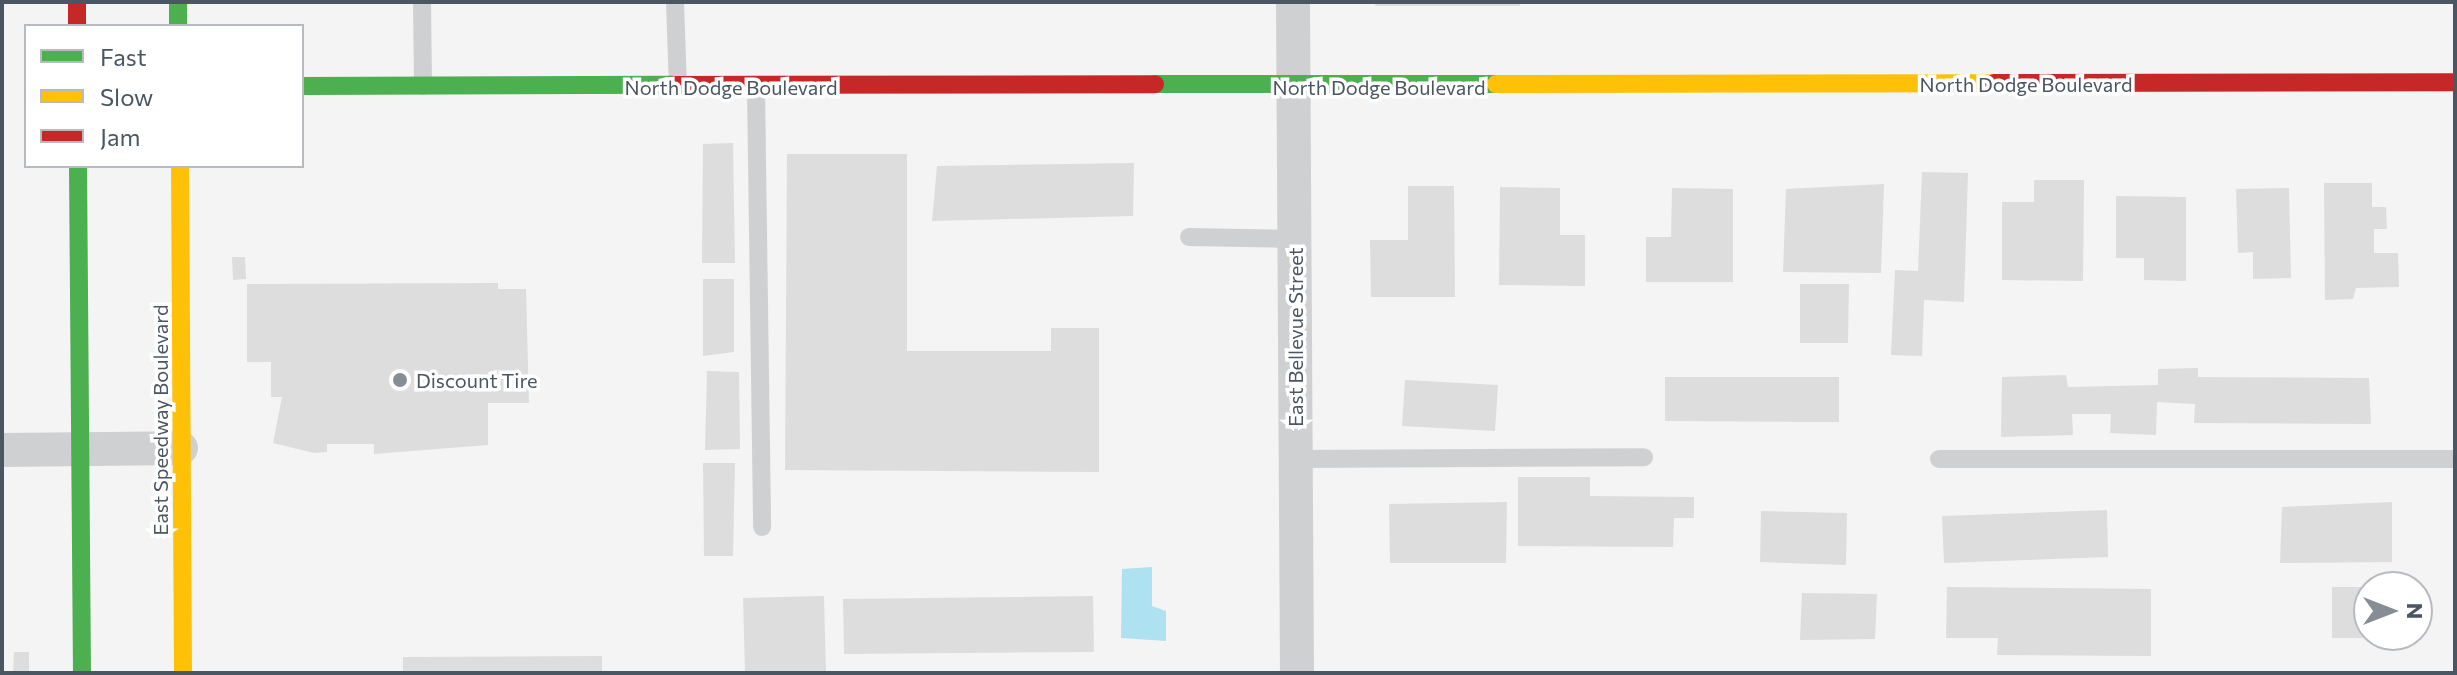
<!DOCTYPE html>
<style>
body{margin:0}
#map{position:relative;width:2457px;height:675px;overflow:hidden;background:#f4f4f4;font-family:Commissioner,sans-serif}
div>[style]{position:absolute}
.water>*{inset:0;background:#aee2f0}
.building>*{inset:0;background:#ddddde}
.lane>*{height:18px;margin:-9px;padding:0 9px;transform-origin:9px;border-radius:9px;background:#ced0d2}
.street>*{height:34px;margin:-17px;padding:0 17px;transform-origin:17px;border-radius:17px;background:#ced0d2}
.fast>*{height:18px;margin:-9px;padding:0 9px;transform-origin:9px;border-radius:9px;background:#4caf50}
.slow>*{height:18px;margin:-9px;padding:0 9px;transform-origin:9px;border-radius:9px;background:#ffc107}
.jam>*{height:18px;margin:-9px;padding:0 9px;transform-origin:9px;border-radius:9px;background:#c62828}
.dots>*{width:22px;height:22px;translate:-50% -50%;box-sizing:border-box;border:4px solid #fff;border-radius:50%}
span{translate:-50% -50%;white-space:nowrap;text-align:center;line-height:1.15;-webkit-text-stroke:7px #fff;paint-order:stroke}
.street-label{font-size:20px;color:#4a5661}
.poi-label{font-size:20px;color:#4a5661}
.left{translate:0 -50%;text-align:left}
.frame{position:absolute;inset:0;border:4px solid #4a5661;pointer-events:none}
.legend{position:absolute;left:24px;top:24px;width:280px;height:144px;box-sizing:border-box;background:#fff;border:2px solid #b7bbc0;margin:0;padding:10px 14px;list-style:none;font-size:24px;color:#4a5661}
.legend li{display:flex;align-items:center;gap:16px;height:40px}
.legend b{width:40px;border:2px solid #b7bbc0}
.north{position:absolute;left:2353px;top:571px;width:80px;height:80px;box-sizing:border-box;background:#fff;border:2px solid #b7bbc0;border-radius:50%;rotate:90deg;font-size:22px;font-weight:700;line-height:32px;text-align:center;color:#4a5661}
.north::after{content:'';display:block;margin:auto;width:28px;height:36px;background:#868d94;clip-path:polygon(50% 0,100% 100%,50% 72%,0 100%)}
</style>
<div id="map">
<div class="water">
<i style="clip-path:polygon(1152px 567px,1152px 606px,1166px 611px,1166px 641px,1121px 638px,1122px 569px)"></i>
</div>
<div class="building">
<i style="clip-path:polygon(1376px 2px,1520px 2px,1520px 6px,1375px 6px)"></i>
<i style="clip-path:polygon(733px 143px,735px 263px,702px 263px,703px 144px)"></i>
<i style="clip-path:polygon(787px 154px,907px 154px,907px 351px,1051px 351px,1051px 328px,1099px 328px,1099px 472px,785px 470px)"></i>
<i style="clip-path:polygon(1134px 163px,1133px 216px,932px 221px,937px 166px)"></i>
<i style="clip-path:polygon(1922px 172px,1968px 173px,1964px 302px,1924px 300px,1922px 356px,1891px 355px,1895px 270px,1918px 271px)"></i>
<i style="clip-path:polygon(2034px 180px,2084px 180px,2083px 281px,2002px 280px,2002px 202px,2034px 202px)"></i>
<i style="clip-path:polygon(2324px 183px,2372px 183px,2372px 207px,2386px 207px,2387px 229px,2374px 229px,2374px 253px,2398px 253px,2399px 287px,2356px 288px,2353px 299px,2325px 300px)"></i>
<i style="clip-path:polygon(1884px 184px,1881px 273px,1783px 272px,1786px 189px)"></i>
<i style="clip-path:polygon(1408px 186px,1454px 186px,1455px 297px,1371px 297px,1370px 240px,1408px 240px)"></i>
<i style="clip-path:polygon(1500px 187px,1560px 188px,1560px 235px,1585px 235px,1585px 286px,1499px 285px)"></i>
<i style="clip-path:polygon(1672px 188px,1733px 189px,1733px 282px,1646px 282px,1646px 237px,1671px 237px)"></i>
<i style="clip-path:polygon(2289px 188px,2291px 278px,2253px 279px,2253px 252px,2238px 253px,2236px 189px)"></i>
<i style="clip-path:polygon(2116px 196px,2186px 197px,2186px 281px,2144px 280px,2144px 258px,2116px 258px)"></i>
<i style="clip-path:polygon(232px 257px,245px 257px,246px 279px,233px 280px)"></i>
<i style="clip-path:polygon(703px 279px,734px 279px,734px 352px,703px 356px)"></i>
<i style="clip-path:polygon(498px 283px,498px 289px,526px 289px,529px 403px,488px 403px,488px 445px,374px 454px,374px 444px,327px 444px,327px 452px,314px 453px,273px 443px,282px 397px,271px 397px,271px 362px,247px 362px,247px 284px)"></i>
<i style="clip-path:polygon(1800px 284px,1849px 284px,1848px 343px,1800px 343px)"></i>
<i style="clip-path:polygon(2198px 368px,2198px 377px,2369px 378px,2371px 424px,2194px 423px,2195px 404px,2157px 402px,2156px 435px,2110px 433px,2111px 414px,2072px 414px,2073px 435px,2001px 437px,2002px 377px,2066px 375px,2068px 387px,2158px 385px,2158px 369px)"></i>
<i style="clip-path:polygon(707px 371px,739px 372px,740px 449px,705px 450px)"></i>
<i style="clip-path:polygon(1665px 377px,1839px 377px,1839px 422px,1665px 421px)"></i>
<i style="clip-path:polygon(1405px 380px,1498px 385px,1495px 431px,1402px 426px)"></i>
<i style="clip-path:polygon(703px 463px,735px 463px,733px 556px,704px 556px)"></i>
<i style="clip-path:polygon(1518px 477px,1590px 477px,1590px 496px,1694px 497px,1694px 518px,1674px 518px,1673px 547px,1518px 546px)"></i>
<i style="clip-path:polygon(1507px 502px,1506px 563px,1390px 563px,1389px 504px)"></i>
<i style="clip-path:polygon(2392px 502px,2392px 562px,2280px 563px,2282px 507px)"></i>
<i style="clip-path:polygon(2107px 510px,2108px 557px,1944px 563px,1942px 516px)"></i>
<i style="clip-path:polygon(1761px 511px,1847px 513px,1846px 565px,1760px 562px)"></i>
<i style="clip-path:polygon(1947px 587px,2151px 589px,2151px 656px,1997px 655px,1998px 638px,1946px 638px)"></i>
<i style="clip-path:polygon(2332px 587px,2369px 587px,2369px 638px,2332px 638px)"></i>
<i style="clip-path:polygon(1802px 593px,1877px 594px,1875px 639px,1800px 640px)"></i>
<i style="clip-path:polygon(824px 596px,826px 673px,745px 673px,743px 598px)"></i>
<i style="clip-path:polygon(1093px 596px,1094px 652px,844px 654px,843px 599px)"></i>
<i style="clip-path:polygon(14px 652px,29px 652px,29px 673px,13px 673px)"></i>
<i style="clip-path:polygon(602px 656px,602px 673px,403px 673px,403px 657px)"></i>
</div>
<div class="lane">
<i style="left:422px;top:2px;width:84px;rotate:89.3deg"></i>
<i style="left:675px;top:2px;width:85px;rotate:88deg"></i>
<i style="left:756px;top:88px;width:439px;rotate:89.2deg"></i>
<i style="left:1189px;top:237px;width:106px;rotate:1.1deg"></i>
<i style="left:1296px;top:459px;width:348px;rotate:-0.3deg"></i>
<i style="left:1939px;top:459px;width:516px"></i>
</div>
<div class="street">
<i style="left:1293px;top:2px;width:671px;rotate:89.66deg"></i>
<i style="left:2px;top:450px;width:179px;rotate:-0.6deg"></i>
</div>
<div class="fast">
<i style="left:178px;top:2px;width:24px;rotate:90deg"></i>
<i style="left:1155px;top:84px;width:341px"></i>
<i style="left:302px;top:86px;width:371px;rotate:-0.2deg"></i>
<i style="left:78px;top:166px;width:507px;rotate:89.55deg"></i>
</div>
<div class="slow">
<i style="left:1496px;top:84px;width:498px;rotate:-0.1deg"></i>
<i style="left:180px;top:166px;width:507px;rotate:89.66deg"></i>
</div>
<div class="jam">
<i style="left:77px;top:2px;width:24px;rotate:90deg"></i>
<i style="left:1994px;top:83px;width:461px;rotate:-0.1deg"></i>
<i style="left:673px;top:85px;width:482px;rotate:-0.1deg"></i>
</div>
<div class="dots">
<i style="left:400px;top:380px;background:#868d94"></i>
</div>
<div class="street-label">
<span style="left:2026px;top:84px">North Dodge Boulevard</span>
<span style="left:731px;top:87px">North Dodge Boulevard</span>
<span style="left:1379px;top:87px">North Dodge Boulevard</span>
<span style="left:1295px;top:337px;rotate:-90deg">East Bellevue Street</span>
<span style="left:160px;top:420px;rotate:-90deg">East Speedway Boulevard</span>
</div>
<div class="poi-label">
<span class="left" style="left:416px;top:380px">Discount Tire</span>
</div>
<div class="frame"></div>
<ul class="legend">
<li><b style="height:10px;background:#4caf50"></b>Fast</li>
<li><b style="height:10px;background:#ffc107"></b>Slow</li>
<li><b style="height:10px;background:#c62828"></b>Jam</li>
</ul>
<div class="north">N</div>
</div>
